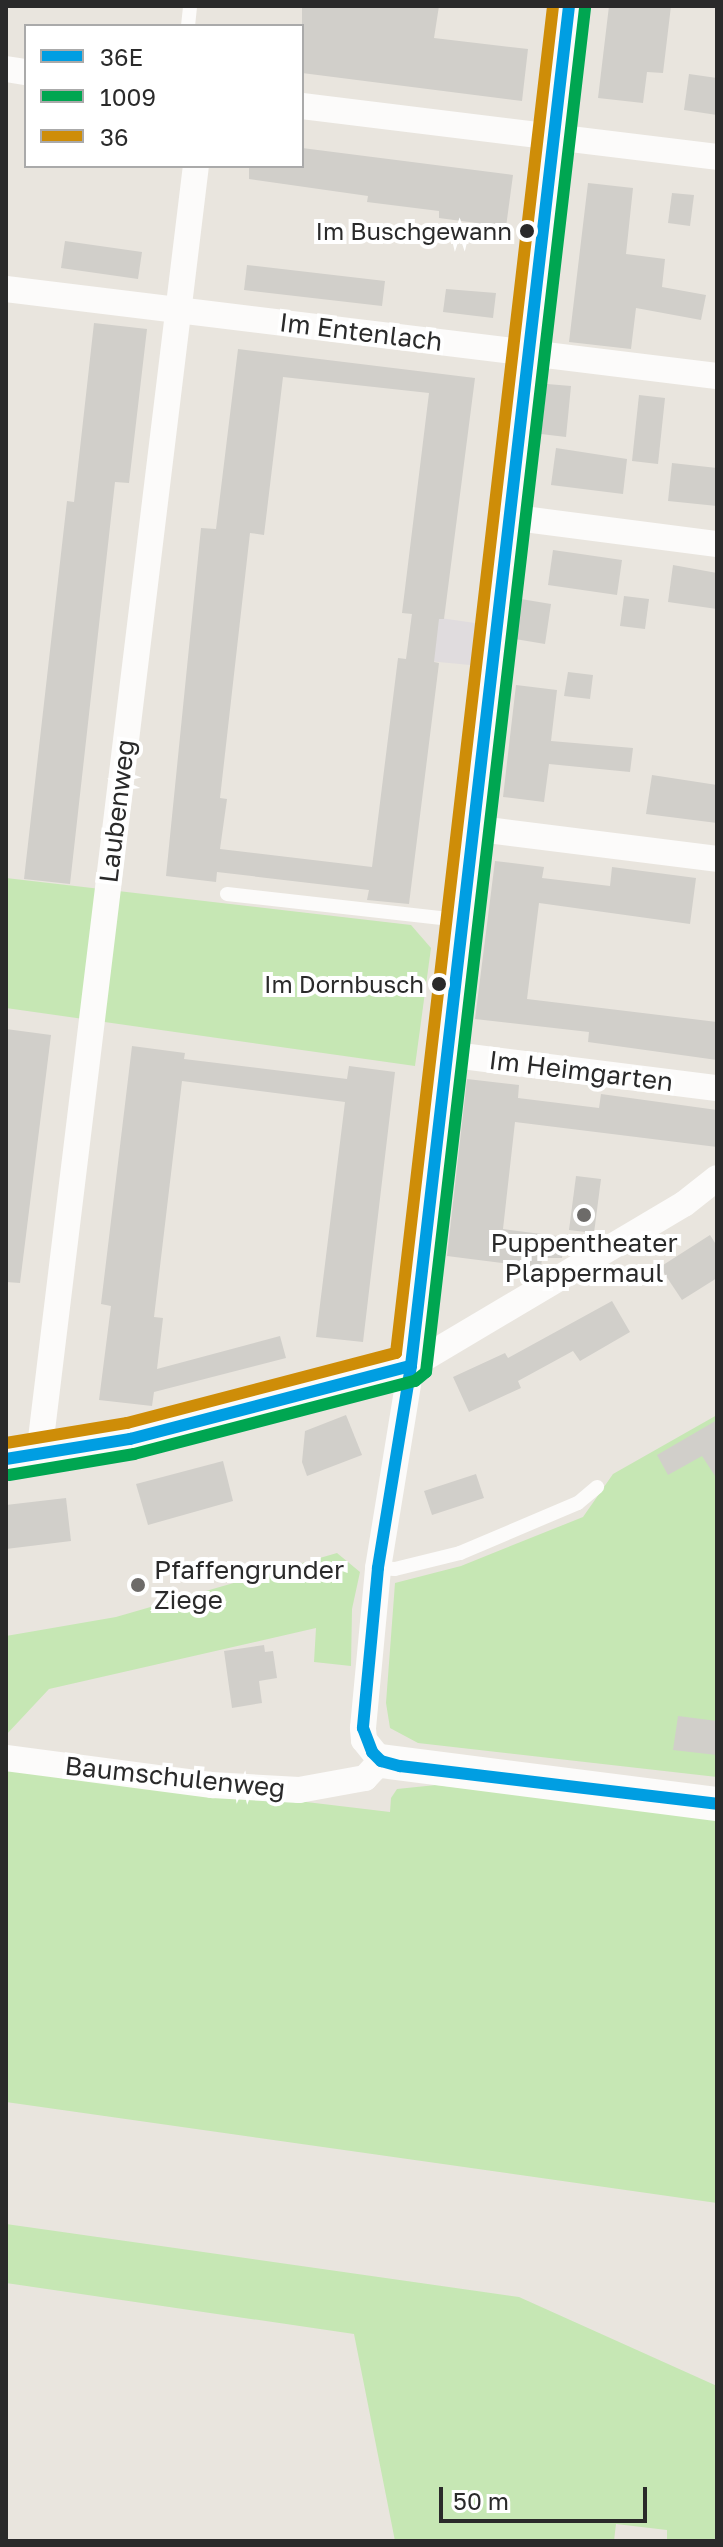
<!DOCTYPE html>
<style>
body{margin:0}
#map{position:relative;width:723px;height:2547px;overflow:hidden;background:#e9e5de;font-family:"Golos Text",sans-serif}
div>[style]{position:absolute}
.industrial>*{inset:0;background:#e0dcde}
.green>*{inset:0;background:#c6e7b4}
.building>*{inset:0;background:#d1cfca}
.service>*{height:14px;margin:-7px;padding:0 7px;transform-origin:7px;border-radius:7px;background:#fcfbfa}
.minor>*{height:26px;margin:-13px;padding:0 13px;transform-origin:13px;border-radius:13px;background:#fcfbfa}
.tertiary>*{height:34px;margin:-17px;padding:0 17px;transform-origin:17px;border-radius:17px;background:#fcfbfa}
.bus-1>*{height:12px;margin:-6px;padding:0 6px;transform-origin:6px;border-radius:6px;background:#009ee2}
.bus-2>*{height:12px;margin:-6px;padding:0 6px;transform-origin:6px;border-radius:6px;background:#00a651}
.bus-3>*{height:12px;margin:-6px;padding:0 6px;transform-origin:6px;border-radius:6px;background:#ce8d08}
.dots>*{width:22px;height:22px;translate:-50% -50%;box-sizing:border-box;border:4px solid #fff;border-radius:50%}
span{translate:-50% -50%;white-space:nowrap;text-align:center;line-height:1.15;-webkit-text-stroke:8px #fff;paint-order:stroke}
.bus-label{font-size:24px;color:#2a2a2a}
.right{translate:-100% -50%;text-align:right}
.street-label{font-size:26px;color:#2a2a2a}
.poi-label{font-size:26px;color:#2a2a2a}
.left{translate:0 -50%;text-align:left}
.frame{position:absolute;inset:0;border:8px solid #2a2a2a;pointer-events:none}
.legend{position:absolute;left:24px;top:24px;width:280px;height:144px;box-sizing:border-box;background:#fff;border:2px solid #aaa;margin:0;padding:10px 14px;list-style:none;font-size:24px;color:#2a2a2a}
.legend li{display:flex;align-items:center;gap:16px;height:40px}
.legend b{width:40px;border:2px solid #aaa}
.scale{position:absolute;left:439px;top:2487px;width:208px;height:36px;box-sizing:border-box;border:4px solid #2a2a2a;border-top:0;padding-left:10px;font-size:24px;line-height:28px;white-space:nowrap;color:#2a2a2a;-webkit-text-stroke:6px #fff;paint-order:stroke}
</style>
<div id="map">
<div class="industrial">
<i style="clip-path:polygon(412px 614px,496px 626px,491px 667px,407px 659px)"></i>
</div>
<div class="green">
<i style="clip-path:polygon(6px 878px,411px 925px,431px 948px,415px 1066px,6px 1008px)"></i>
<i style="clip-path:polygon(717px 1415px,717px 1777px,418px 1743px,390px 1728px,386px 1703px,395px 1583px,461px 1566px,583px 1517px,613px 1474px)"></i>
<i style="clip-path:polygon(337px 1553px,360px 1572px,352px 1609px,351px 1666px,314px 1662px,316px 1628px,49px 1689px,6px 1735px,6px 1636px,116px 1617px)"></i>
<i style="clip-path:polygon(6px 1766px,390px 1812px,391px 1798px,397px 1789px,436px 1785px,717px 1817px,717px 2203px,6px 2102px)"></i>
<i style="clip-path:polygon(6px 2224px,519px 2297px,717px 2386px,717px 2541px,667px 2541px,667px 2530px,616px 2524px,614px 2541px,395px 2541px,354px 2334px,6px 2283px)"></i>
</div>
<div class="building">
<i style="clip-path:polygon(302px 6px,439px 6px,434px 38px,528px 49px,522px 101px,302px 73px)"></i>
<i style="clip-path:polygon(609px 6px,671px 6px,663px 73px,647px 72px,643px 103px,598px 98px)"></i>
<i style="clip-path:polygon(689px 74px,717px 78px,717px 115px,684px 110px)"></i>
<i style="clip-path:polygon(302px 148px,513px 175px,506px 227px,439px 218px,439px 211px,367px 202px,368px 196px,249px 179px,249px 166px,302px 166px)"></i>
<i style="clip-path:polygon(588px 183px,633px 188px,626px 254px,665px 259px,662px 287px,706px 295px,701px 320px,636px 308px,631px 349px,569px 342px)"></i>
<i style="clip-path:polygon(672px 193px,694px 195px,690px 226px,668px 223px)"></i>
<i style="clip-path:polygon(65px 241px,142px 252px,138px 279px,61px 268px)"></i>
<i style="clip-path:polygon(247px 265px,385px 281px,382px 306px,244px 290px)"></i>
<i style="clip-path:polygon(446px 289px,496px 293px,493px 318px,443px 312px)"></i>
<i style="clip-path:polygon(94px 323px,147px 329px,129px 483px,115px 482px,70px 884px,24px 879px,67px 501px,74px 502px)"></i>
<i style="clip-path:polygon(evenodd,238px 349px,475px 378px,444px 619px,439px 619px,434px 662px,439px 663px,409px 904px,367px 900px,369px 890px,217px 872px,216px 882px,166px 876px,201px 528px,216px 529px,238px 349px,283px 377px,429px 393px,402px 613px,412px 614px,406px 659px,398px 658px,372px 867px,220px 849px,227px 799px,220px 798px,250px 533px,264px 535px,283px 377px)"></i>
<i style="clip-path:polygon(547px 384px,571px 386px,566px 437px,541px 434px)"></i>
<i style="clip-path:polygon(639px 395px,665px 398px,658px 464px,632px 461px)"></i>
<i style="clip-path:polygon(556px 448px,627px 459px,623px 494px,551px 485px)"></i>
<i style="clip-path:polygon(672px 463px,717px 468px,717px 506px,668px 501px)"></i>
<i style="clip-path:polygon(553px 550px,622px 560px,617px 595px,548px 585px)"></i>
<i style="clip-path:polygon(673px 565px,717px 573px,717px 609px,668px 602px)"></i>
<i style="clip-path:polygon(624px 596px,649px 599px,645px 629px,620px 626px)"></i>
<i style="clip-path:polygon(521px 599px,551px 604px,545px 644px,515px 639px)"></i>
<i style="clip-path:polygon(568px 672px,593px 675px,590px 699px,564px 696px)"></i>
<i style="clip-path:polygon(516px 685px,557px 690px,551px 741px,633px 748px,630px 772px,549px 764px,544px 802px,503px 797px)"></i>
<i style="clip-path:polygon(652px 775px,717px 785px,717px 823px,646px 814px)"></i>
<i style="clip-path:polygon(495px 861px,544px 867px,542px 878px,610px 886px,612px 867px,696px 878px,690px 924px,539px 903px,527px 999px,717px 1022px,717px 1060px,588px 1042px,589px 1032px,475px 1019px)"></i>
<i style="clip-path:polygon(6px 1029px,51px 1035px,20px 1283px,6px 1282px)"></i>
<i style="clip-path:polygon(132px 1046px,185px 1053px,184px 1059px,347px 1079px,349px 1066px,395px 1072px,363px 1342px,316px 1337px,345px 1102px,182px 1081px,154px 1317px,163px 1318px,157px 1369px,280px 1336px,286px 1358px,154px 1392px,152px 1406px,99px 1400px,111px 1306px,101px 1304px)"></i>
<i style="clip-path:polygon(467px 1079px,519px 1085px,518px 1098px,599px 1108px,601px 1094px,717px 1110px,717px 1147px,515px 1122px,503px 1229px,565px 1237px,562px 1258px,542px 1258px,541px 1268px,447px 1256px)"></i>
<i style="clip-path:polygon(576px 1176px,601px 1179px,594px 1233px,569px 1230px)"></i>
<i style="clip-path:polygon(710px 1235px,717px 1246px,717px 1278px,682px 1300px,660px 1267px)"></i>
<i style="clip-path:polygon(612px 1301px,630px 1332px,580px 1361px,573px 1351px,518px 1381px,521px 1388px,469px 1412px,453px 1377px,505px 1353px,508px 1358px)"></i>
<i style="clip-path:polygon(346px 1415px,362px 1455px,307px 1476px,302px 1462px,305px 1431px)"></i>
<i style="clip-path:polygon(717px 1420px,717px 1479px,702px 1456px,668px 1475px,657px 1455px)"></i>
<i style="clip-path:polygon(223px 1461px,233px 1501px,148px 1525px,136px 1484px)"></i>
<i style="clip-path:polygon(476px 1474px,484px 1498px,432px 1515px,424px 1491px)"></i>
<i style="clip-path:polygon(66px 1498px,71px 1541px,6px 1549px,6px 1505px)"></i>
<i style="clip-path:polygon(264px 1645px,265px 1652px,273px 1651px,277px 1678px,259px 1681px,262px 1703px,232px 1708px,224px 1651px)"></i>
<i style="clip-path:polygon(678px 1716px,717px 1721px,717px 1755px,673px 1750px)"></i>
</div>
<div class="service">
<i style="left:188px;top:26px;width:20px;rotate:-84deg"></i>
<i style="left:227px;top:894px;width:234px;rotate:6.4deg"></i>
<i style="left:378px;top:1568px;width:17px;rotate:3deg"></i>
<i style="left:395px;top:1569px;width:67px;rotate:-13.8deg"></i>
<i style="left:460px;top:1553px;width:128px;rotate:-23deg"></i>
<i style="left:578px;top:1503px;width:25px;rotate:-40deg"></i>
</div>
<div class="minor">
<i style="left:6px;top:69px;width:20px;rotate:9deg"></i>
<i style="left:302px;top:106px;width:418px;rotate:7deg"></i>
<i style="left:6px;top:289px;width:716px;rotate:6.98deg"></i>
<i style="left:508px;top:517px;width:211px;rotate:7.4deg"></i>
<i style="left:472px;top:828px;width:247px;rotate:7.2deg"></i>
<i style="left:446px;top:1054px;width:273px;rotate:7.2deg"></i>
<i style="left:39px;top:1455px;width:1299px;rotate:-83.06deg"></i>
<i style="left:6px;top:1459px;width:126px;rotate:-9.2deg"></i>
<i style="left:130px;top:1439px;width:290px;rotate:-14.6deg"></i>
<i style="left:411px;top:1366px;width:317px;rotate:-30.7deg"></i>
<i style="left:684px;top:1204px;width:42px;rotate:-38.2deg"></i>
<i style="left:6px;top:1758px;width:208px;rotate:7.5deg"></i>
<i style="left:212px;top:1785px;width:87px;rotate:3.3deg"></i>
<i style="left:299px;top:1790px;width:67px;rotate:-10.3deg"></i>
<i style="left:365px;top:1778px;width:23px;rotate:-47deg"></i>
<i style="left:381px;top:1761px;width:27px;rotate:-129deg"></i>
<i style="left:364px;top:1740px;width:12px;rotate:-95deg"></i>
<i style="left:363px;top:1728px;width:161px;rotate:-84.6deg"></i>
<i style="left:378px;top:1568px;width:205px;rotate:-80.7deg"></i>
<i style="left:411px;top:1366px;width:1369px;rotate:-83.37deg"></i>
</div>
<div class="tertiary">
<i style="left:381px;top:1761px;width:339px;rotate:7.3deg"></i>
</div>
<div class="bus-1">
<i style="left:569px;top:6px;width:1369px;rotate:96.63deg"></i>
<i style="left:411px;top:1366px;width:205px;rotate:99.3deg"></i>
<i style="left:378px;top:1568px;width:161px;rotate:95.4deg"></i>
<i style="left:363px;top:1728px;width:26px;rotate:69deg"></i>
<i style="left:372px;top:1752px;width:13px;rotate:45deg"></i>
<i style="left:381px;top:1761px;width:20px;rotate:15deg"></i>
<i style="left:400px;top:1766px;width:319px;rotate:6.8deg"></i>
<i style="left:6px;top:1459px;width:126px;rotate:-9.2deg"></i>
<i style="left:130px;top:1439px;width:290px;rotate:-14.6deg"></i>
</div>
<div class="bus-2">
<i style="left:9px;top:1475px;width:127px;rotate:-9.5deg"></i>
<i style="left:134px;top:1454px;width:290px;rotate:-14.6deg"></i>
<i style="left:415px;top:1381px;width:14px;rotate:-39deg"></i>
<i style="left:426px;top:1372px;width:1373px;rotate:-83.35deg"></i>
</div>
<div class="bus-3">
<i style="left:6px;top:1443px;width:123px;rotate:-9.4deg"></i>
<i style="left:127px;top:1423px;width:278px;rotate:-14.6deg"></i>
<i style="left:396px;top:1353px;width:1356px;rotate:-83.35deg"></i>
</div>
<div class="dots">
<i style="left:527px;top:231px;background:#2a2a2a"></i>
<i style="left:439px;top:984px;background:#2a2a2a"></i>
<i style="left:584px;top:1215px;background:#6d6b69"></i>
<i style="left:138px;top:1585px;background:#6d6b69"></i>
</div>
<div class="bus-label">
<span class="right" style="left:512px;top:231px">Im Buschgewann</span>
<span class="right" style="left:424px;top:984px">Im Dornbusch</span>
</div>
<div class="street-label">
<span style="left:361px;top:332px;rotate:7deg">Im Entenlach</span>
<span style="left:117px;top:811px;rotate:-83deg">Laubenweg</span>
<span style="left:581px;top:1071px;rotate:7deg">Im Heimgarten</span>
<span style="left:175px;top:1777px;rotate:6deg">Baumschulenweg</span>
</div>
<div class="poi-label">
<span style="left:584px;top:1258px">Puppentheater<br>Plappermaul</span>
<span class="left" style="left:154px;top:1585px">Pfaffengrunder<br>Ziege</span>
</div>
<div class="frame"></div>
<ul class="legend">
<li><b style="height:10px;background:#009ee2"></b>36E</li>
<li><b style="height:10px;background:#00a651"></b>1009</li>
<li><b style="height:10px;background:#ce8d08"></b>36</li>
</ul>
<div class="scale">50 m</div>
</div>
